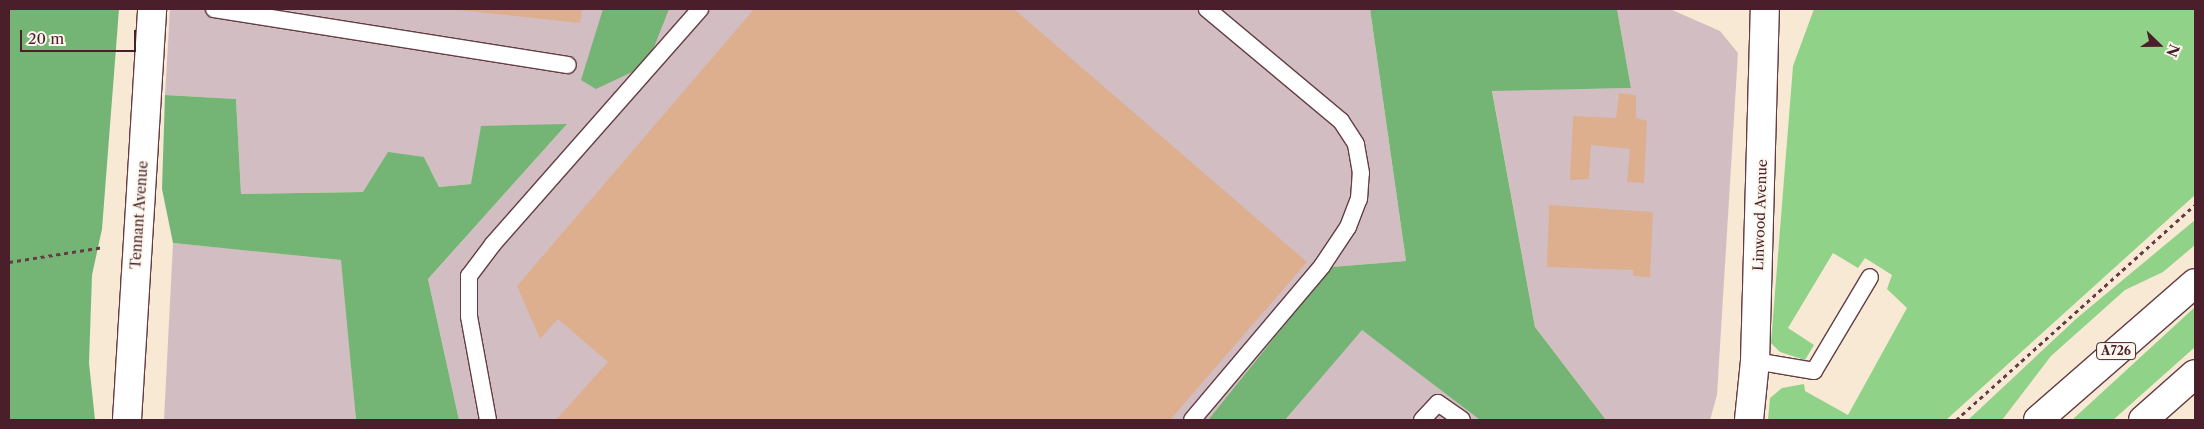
<!DOCTYPE html>
<style>
body{margin:0}
#map{position:relative;width:2204px;height:429px;overflow:hidden;background:#f7e9d3;font-family:"Libre Caslon Text",serif}
div>[style]{position:absolute}
.industrial>*{inset:0;background:#d2bec2}
.green>*{inset:0;background:#91d289}
.forest>*{inset:0;background:#74b475}
.building>*{inset:0;background:#ddaf8f}
.path>*{height:3px;margin-top:-1.5px;transform-origin:0;background:repeating-linear-gradient(90deg,#643d44 0 4px,transparent 0 8px)}
.roads{filter:drop-shadow(1px 0 #643d44) drop-shadow(-1px 0 #643d44) drop-shadow(0 1px #643d44) drop-shadow(0 -1px #643d44)}
.lane>*{height:16px;margin:-8px;padding:0 8px;transform-origin:8px;border-radius:8px;background:#fff}
.street>*{height:28px;margin:-14px;padding:0 14px;transform-origin:14px;border-radius:14px;background:#fff}
.highway>*{height:28px;margin:-14px;padding:0 14px;transform-origin:14px;border-radius:14px;background:#fff}
span{translate:-50% -50%;white-space:nowrap;text-align:center;line-height:1.15;-webkit-text-stroke:4px #fbf7ec;paint-order:stroke}
.shield-label span{padding:1px 4px;background:#fbf7ec;border:1px solid;border-radius:4px;-webkit-text-stroke-width:0}
.shield-label{font-size:12px;color:#4a1f2b;font-weight:700}
.street-label{font-size:14px;color:#4a1f2b}
.frame{position:absolute;inset:0;border:10px solid #4a1f2b;pointer-events:none}
.north{position:absolute;left:2134px;top:20px;width:50px;height:50px;-webkit-text-stroke:4px #fbf7ec;paint-order:stroke;rotate:112deg;font-size:14px;font-weight:700;line-height:20px;text-align:center;color:#4a1f2b}
.north::after{content:'';display:block;margin:auto;width:18px;height:22px;background:#4a1f2b;clip-path:polygon(50% 0,100% 100%,50% 72%,0 100%)}
.scale{position:absolute;left:20px;top:30px;width:116px;height:22px;box-sizing:border-box;border:2px solid #4a1f2b;border-top:0;padding-left:6px;font-size:15px;line-height:18px;white-space:nowrap;color:#4a1f2b;-webkit-text-stroke:4px #fbf7ec;paint-order:stroke}
</style>
<div id="map">
<div class="industrial">
<i style="clip-path:polygon(170px 9px,1370px 9px,1406px 261px,1331px 267px,1208px 420px,459px 420px,428px 279px,567px 124px,471px 184px,439px 187px,424px 157px,363px 192px,241px 194px,236px 99px,165px 95px)"></i>
<i style="clip-path:polygon(1617px 9px,1670px 9px,1720px 31px,1738px 53px,1717px 395px,1710px 420px,1606px 420px,1535px 327px,1492px 90px,1631px 88px)"></i>
<i style="clip-path:polygon(173px 243px,342px 260px,356px 420px,164px 420px)"></i>
<i style="clip-path:polygon(1362px 329px,1480px 420px,1285px 420px)"></i>
</div>
<div class="green">
<i style="clip-path:polygon(1814px 9px,2195px 9px,2195px 195px,1946px 420px,1768px 420px,1770px 398px,1782px 388px,1804px 384px,1805px 391px,1848px 415px,1907px 308px,1887px 289px,1892px 275px,1865px 258px,1858px 268px,1833px 253px,1788px 328px,1814px 345px,1805px 360px,1780px 352px,1771px 343px,1793px 66px)"></i>
<i style="clip-path:polygon(2195px 220px,2195px 245px,2163px 272px,2125px 290px,2051px 356px,2002px 420px,1968px 420px,2077px 318px)"></i>
<i style="clip-path:polygon(2195px 307px,2195px 347px,2113px 420px,2072px 420px)"></i>
</div>
<div class="forest">
<i style="clip-path:polygon(9px 9px,119px 9px,102px 229px,92px 275px,89px 363px,95px 420px,9px 420px)"></i>
<i style="clip-path:polygon(603px 9px,669px 9px,647px 65px,596px 89px,581px 80px)"></i>
<i style="clip-path:polygon(1370px 9px,1617px 9px,1631px 88px,1492px 91px,1535px 327px,1606px 420px,1480px 420px,1362px 330px,1285px 420px,1208px 420px,1331px 267px,1406px 261px)"></i>
<i style="clip-path:polygon(165px 95px,236px 99px,241px 194px,363px 192px,388px 152px,424px 157px,439px 187px,471px 184px,481px 126px,567px 124px,428px 279px,459px 420px,356px 420px,341px 260px,173px 243px,162px 189px)"></i>
</div>
<div class="building">
<i style="clip-path:polygon(449px 9px,582px 9px,580px 23px)"></i>
<i style="clip-path:polygon(754px 9px,1014px 9px,1307px 262px,1170px 420px,556px 420px,608px 362px,558px 319px,540px 339px,517px 286px)"></i>
<i style="clip-path:polygon(1619px 93px,1636px 95px,1636px 118px,1647px 121px,1644px 183px,1627px 182px,1630px 149px,1591px 145px,1589px 179px,1570px 180px,1573px 116px,1616px 118px)"></i>
<i style="clip-path:polygon(1549px 205px,1653px 212px,1650px 277px,1633px 276px,1633px 270px,1547px 267px)"></i>
</div>
<div class="path">
<i style="left:9px;top:262px;width:96px;rotate:-9deg"></i>
<i style="left:1956px;top:420px;width:321px;rotate:-42deg"></i>
</div>
<div class="roads">
<div class="lane">
<i style="left:214px;top:9px;width:358px;rotate:9deg"></i>
<i style="left:1755px;top:361px;width:60px;rotate:9.6deg"></i>
<i style="left:1814px;top:371px;width:109px;rotate:-59.2deg"></i>
<i style="left:488px;top:420px;width:106px;rotate:-100.4deg"></i>
<i style="left:469px;top:316px;width:40px;rotate:-90deg"></i>
<i style="left:469px;top:276px;width:40px;rotate:-53deg"></i>
<i style="left:493px;top:244px;width:313px;rotate:-48.6deg"></i>
<i style="left:1192px;top:420px;width:202px;rotate:-49.8deg"></i>
<i style="left:1322px;top:266px;width:47px;rotate:-56.3deg"></i>
<i style="left:1348px;top:227px;width:30px;rotate:-69deg"></i>
<i style="left:1359px;top:199px;width:26px;rotate:-86deg"></i>
<i style="left:1361px;top:173px;width:29px;rotate:-100deg"></i>
<i style="left:1356px;top:144px;width:27px;rotate:-123deg"></i>
<i style="left:1341px;top:121px;width:175px;rotate:-140.1deg"></i>
<i style="left:1422px;top:420px;width:23px;rotate:-47deg"></i>
<i style="left:1438px;top:403px;width:29px;rotate:35deg"></i>
</div>
<div class="street">
<i style="left:127px;top:420px;width:412px;rotate:-86.5deg"></i>
<i style="left:1749px;top:420px;width:59px;rotate:-84.2deg"></i>
<i style="left:1755px;top:361px;width:352px;rotate:-88.4deg"></i>
</div>
<div class="highway">
<i style="left:2038px;top:420px;width:208px;rotate:-41.1deg"></i>
<i style="left:2143px;top:420px;width:69px;rotate:-41.5deg"></i>
</div>
</div>
<div class="shield-label">
<span style="left:2116px;top:351px">A726</span>
</div>
<div class="street-label">
<span style="left:139px;top:215px;rotate:-86deg">Tennant Avenue</span>
<span style="left:1760px;top:215px;rotate:-88deg">Linwood Avenue</span>
</div>
<div class="frame"></div>
<div class="north">N</div>
<div class="scale">20 m</div>
</div>
